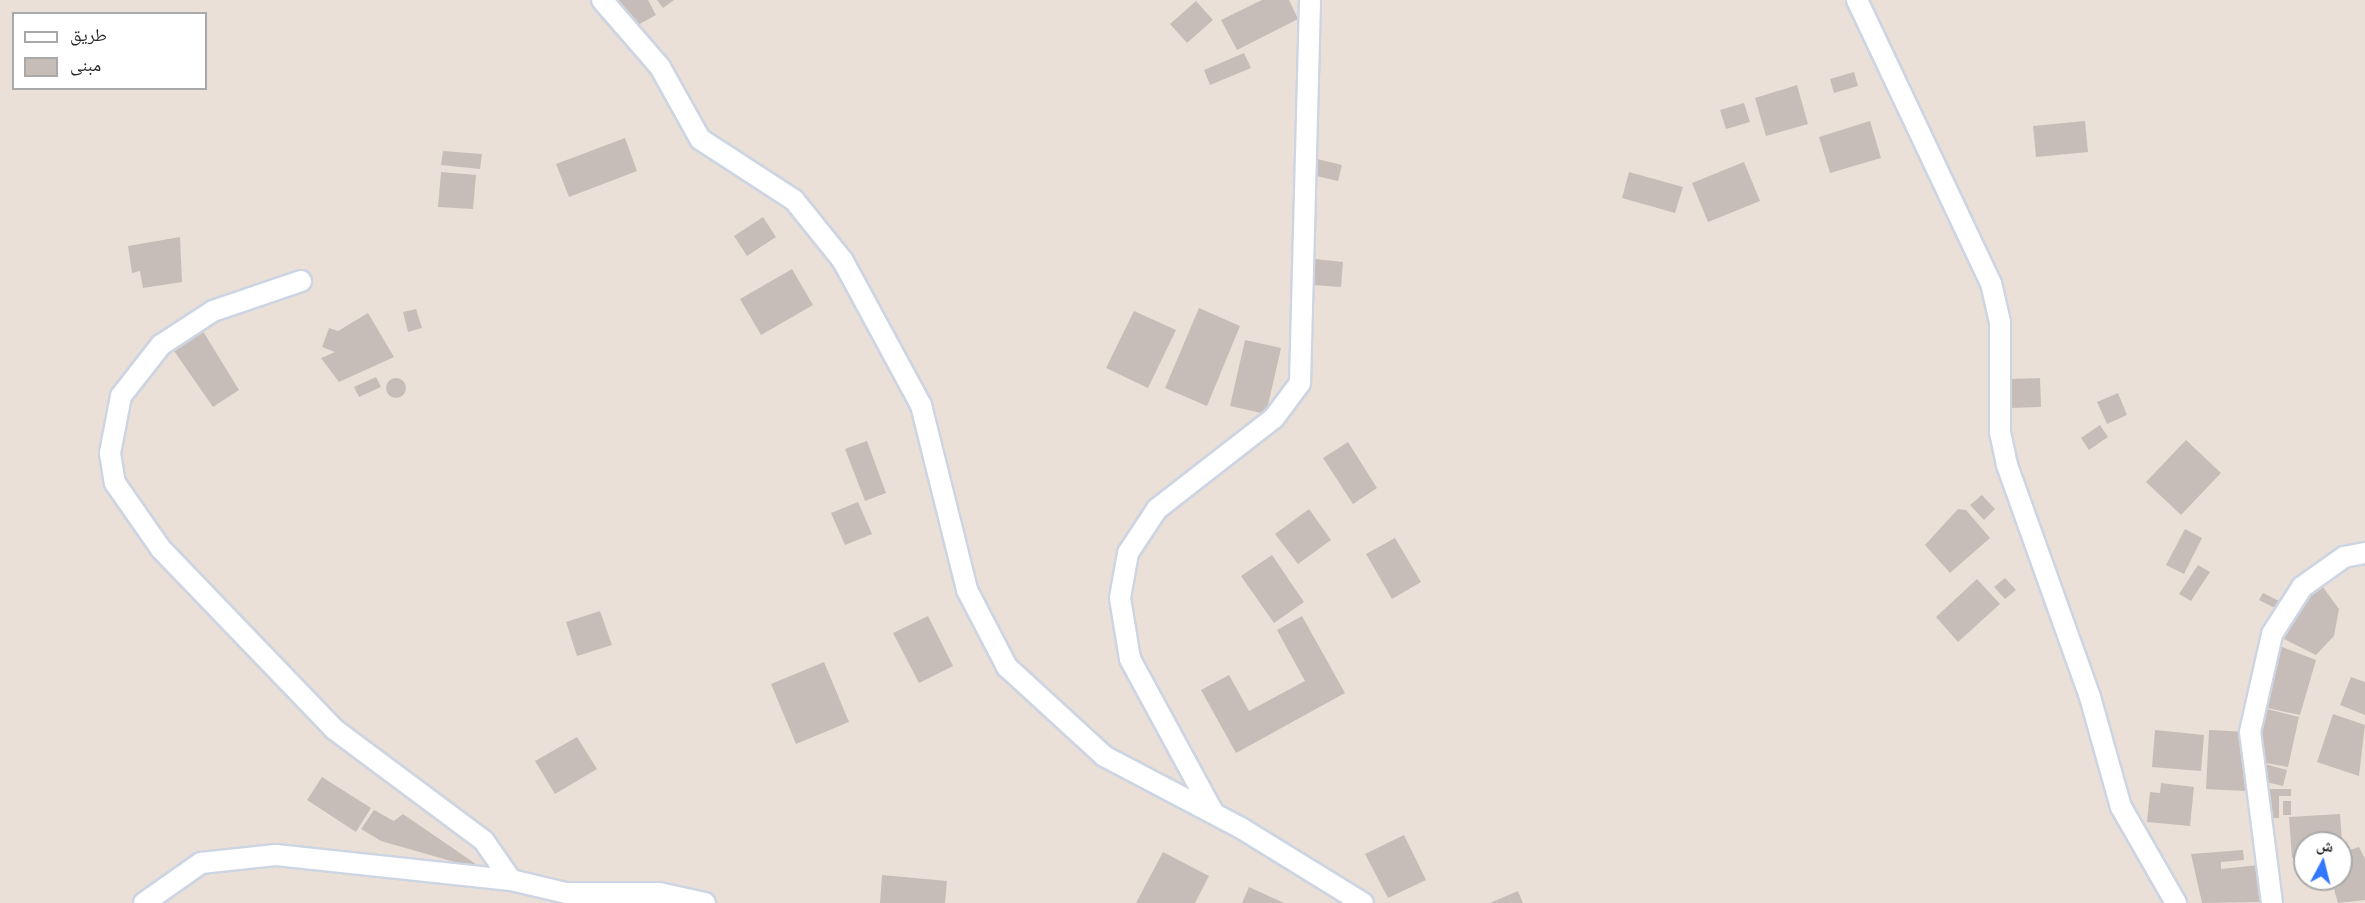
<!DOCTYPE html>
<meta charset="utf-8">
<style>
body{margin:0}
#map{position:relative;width:2365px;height:903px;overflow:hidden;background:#ebe0d8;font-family:"Open Sans","Noto Naskh Arabic",sans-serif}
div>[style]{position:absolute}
.building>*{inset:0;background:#c6bdb8}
.round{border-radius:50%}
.roads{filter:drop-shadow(2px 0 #cdd4e2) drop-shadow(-2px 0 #cdd4e2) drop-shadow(0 2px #cdd4e2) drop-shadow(0 -2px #cdd4e2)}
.minor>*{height:20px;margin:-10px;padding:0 10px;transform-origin:10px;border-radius:10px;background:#fff}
span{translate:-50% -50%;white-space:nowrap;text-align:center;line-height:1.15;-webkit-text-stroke:4.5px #fff;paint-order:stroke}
.legend{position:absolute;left:12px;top:12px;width:195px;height:78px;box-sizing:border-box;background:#fff;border:2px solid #a9a9a9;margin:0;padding:8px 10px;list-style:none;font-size:18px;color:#282828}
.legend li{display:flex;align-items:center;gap:12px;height:30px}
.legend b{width:30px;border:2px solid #a9a9a9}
.north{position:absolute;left:2293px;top:831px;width:60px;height:60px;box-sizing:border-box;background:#fff;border:2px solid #a9a9a9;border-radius:50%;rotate:7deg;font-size:16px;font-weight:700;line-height:24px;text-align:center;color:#282828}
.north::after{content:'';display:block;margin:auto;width:21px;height:27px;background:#3177ff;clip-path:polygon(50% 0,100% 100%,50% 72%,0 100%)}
</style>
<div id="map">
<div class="building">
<i style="clip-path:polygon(618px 0,648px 0,656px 15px,634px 27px)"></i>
<i style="clip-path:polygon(657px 0,674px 0,663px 8px)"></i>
<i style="clip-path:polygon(1262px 0,1289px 0,1298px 19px,1237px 50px,1221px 20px)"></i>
<i style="clip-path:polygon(1196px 1px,1213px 20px,1187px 43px,1170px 24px)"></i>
<i style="clip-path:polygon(1244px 53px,1251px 68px,1210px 85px,1204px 70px)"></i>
<i style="clip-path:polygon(1854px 72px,1858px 86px,1834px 93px,1830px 79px)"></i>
<i style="clip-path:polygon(1797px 85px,1808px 124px,1766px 136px,1755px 98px)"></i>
<i style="clip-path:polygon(1744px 103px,1750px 122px,1726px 129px,1720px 110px)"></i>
<i style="clip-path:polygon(1870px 121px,1881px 158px,1830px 173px,1819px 137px)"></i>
<i style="clip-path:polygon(2085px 121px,2088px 152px,2036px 157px,2033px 126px)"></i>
<i style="clip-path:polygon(625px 138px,637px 171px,569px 197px,556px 164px)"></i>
<i style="clip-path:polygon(443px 151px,482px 154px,480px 169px,441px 165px)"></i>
<i style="clip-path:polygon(1317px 159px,1342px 165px,1338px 181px,1312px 175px)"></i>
<i style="clip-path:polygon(1744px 162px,1760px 201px,1708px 222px,1692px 183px)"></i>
<i style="clip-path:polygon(441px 172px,476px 175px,473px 209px,438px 207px)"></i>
<i style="clip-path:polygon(1629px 172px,1683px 187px,1675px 213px,1622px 198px)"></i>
<i style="clip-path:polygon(763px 217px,776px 237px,747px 256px,734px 236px)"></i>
<i style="clip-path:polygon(180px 237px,182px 282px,143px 288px,140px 271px,132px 273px,128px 246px)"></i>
<i style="clip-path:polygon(1315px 259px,1343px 262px,1341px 287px,1312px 285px)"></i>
<i style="clip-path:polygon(792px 269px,813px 305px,761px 335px,740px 299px)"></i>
<i style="clip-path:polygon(1199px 308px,1240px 326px,1207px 406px,1165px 388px)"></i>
<i style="clip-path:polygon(416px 309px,422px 328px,408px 332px,403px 312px)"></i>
<i style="clip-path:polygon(1134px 311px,1176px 330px,1148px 388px,1106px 368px)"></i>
<i style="clip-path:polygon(368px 313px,394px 357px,339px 382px,321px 358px,335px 352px,322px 347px,329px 328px,338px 331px)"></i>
<i style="clip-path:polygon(201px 328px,239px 390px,213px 407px,172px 348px)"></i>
<i style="clip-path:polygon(1245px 340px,1281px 348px,1266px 414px,1230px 406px)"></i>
<i style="clip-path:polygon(376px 377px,381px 387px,359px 397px,354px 387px)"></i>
<i style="clip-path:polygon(2040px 378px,2041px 407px,2009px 408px,2008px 379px)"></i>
<i class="round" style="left:386px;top:378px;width:20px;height:20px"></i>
<i style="clip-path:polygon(2118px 393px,2127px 415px,2107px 424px,2097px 402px)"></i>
<i style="clip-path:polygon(2100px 425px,2108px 437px,2089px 450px,2081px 438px)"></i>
<i style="clip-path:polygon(2186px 440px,2221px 473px,2181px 515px,2146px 482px)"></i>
<i style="clip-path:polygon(867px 441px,886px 493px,865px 501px,845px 449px)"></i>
<i style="clip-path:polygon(1348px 442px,1377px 488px,1353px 504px,1323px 458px)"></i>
<i style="clip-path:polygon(1982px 495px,1995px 509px,1984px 520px,1970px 505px)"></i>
<i style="clip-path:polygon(858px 502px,872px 534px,845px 545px,831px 513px)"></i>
<i style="clip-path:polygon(1309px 509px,1331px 540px,1298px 564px,1275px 534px)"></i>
<i style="clip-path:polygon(1958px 509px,1966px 510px,1990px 538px,1950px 573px,1925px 545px)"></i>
<i style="clip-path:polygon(2185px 529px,2202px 538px,2184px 574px,2166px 565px)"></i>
<i style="clip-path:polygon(1395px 538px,1421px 582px,1392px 599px,1366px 554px)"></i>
<i style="clip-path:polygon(1272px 555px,1304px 602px,1274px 623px,1241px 576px)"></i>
<i style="clip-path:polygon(2198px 565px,2210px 572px,2191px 601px,2179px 594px)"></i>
<i style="clip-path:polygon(2005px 578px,2016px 590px,2005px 599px,1994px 587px)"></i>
<i style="clip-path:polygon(1977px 579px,2000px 604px,1958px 642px,1936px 617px)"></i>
<i style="clip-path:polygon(2320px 583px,2339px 609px,2334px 636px,2316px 655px,2278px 636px)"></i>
<i style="clip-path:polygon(2263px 593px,2279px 601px,2275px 608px,2259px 600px)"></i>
<i style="clip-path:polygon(600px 611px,612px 645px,577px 656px,566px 622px)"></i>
<i style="clip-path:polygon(928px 616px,953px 666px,919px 683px,893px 633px)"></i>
<i style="clip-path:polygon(1302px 616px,1345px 693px,1236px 753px,1201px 690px,1229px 675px,1249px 711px,1305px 681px,1277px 630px)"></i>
<i style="clip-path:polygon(2277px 645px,2316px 660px,2300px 715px,2263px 707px)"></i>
<i style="clip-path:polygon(824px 662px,849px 722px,796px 744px,771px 684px)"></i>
<i style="clip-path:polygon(2351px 677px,2365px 682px,2365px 715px,2340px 705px)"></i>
<i style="clip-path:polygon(2263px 708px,2299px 717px,2288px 767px,2255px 761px)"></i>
<i style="clip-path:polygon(2333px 714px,2365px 725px,2359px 776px,2317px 762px)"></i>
<i style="clip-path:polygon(2155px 730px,2204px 735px,2201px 771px,2152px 767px)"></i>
<i style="clip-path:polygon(2209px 730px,2249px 732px,2245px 791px,2206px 789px)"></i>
<i style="clip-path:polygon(577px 737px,597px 769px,555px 794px,535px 761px)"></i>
<i style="clip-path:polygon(2261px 763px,2287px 770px,2283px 786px,2257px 780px)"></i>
<i style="clip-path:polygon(322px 777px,371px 808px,356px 832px,307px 800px)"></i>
<i style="clip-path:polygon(2161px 783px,2194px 787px,2190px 826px,2147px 822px,2150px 792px,2160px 793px)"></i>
<i style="clip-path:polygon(2264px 789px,2291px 789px,2291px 796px,2279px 796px,2279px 818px,2264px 818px)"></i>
<i style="clip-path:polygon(2283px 801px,2291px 801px,2291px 815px,2283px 815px)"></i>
<i style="clip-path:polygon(374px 810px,394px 821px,403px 814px,486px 871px,381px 841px,361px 829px)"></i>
<i style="clip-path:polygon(2340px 814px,2342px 841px,2305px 843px,2303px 869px,2303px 857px,2292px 858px,2289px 817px)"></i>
<i style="clip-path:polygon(1404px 835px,1426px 880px,1388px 898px,1365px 854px)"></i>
<i style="clip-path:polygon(2359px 847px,2365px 859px,2365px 900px,2338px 903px,2334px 889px,2340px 886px,2341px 853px)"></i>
<i style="clip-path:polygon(2243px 850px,2244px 860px,2221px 862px,2221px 869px,2259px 865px,2263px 902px,2202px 903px,2191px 854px)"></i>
<i style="clip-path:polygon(1163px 852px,1209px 876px,1195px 903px,1136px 903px)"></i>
<i style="clip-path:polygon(882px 875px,947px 881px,945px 903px,880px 903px)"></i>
<i style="clip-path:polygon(1249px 887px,1284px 903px,1242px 903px)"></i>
<i style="clip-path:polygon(1518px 891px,1523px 903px,1490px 903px)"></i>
</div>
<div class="roads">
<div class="minor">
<i style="left:602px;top:0;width:89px;rotate:49.1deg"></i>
<i style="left:660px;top:67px;width:82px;rotate:60.9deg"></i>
<i style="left:700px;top:139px;width:112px;rotate:33deg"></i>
<i style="left:794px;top:200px;width:78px;rotate:51.2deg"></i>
<i style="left:843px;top:261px;width:164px;rotate:61.6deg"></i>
<i style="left:921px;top:405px;width:191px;rotate:76deg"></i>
<i style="left:967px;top:590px;width:87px;rotate:62.5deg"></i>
<i style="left:1007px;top:667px;width:132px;rotate:42.5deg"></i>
<i style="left:1104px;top:756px;width:155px;rotate:27.7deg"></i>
<i style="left:1241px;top:828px;width:143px;rotate:31.6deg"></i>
<i style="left:1857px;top:0;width:313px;rotate:64.7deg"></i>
<i style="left:1991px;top:283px;width:40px;rotate:77deg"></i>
<i style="left:2000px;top:322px;width:110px;rotate:90deg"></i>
<i style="left:2000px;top:432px;width:34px;rotate:78deg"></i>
<i style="left:2007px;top:465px;width:246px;rotate:70.3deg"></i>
<i style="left:2090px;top:697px;width:114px;rotate:74.3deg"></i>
<i style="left:2121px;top:807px;width:111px;rotate:60.2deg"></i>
<i style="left:301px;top:281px;width:93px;rotate:161.2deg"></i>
<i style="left:213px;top:311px;width:62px;rotate:146.8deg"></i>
<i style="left:161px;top:345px;width:65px;rotate:128.1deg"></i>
<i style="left:121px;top:396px;width:58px;rotate:100.9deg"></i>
<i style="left:110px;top:453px;width:30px;rotate:81deg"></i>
<i style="left:115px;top:483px;width:80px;rotate:55.1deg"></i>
<i style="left:161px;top:549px;width:250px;rotate:46.1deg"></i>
<i style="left:334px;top:729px;width:187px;rotate:36.7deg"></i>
<i style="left:484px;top:841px;width:47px;rotate:55.3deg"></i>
<i style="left:1213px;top:812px;width:174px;rotate:-118.5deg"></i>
<i style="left:1130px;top:659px;width:62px;rotate:-99.3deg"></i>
<i style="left:1120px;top:598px;width:46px;rotate:-79.9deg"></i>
<i style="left:1128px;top:553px;width:53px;rotate:-56.6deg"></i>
<i style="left:1157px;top:509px;width:148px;rotate:-37.9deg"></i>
<i style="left:1274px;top:418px;width:44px;rotate:-53.4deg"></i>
<i style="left:1300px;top:383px;width:383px;rotate:-88.5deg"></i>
<i style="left:144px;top:903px;width:70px;rotate:-35.1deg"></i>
<i style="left:201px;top:863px;width:75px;rotate:-6.1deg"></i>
<i style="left:276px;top:855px;width:236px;rotate:6.1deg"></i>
<i style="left:511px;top:880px;width:57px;rotate:13.3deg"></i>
<i style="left:566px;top:893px;width:93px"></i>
<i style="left:659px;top:893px;width:47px;rotate:12.3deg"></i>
<i style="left:2272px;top:903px;width:172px;rotate:-97.3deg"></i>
<i style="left:2250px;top:732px;width:100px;rotate:-77.3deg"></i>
<i style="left:2272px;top:634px;width:56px;rotate:-57.4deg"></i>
<i style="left:2302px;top:587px;width:52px;rotate:-35.5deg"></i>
<i style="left:2344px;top:557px;width:21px;rotate:-11deg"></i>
</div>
</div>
<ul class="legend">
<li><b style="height:8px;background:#fff"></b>طريق</li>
<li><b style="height:16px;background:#c6bdb8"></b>مبنى</li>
</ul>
<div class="north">ش</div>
</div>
